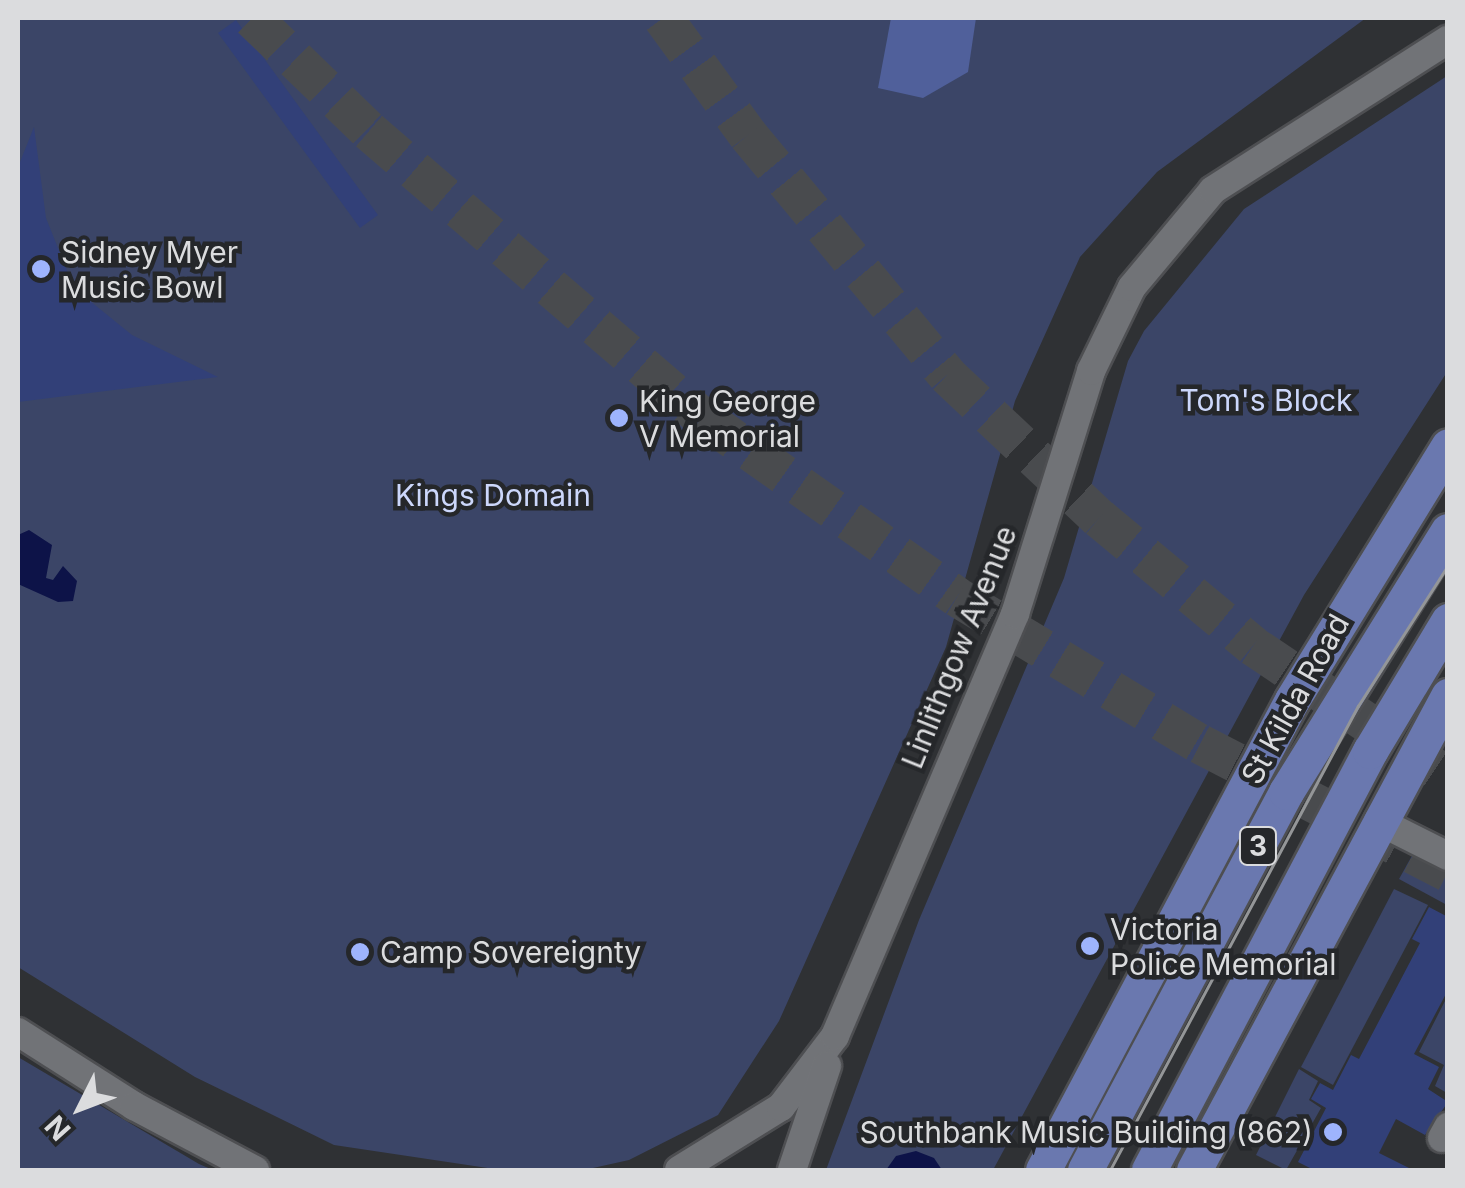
<!DOCTYPE html>
<style>
body{margin:0}
#map{position:relative;width:1465px;height:1188px;overflow:hidden;background:#2f3134;font-family:Inter,sans-serif}
div>[style]{position:absolute}
.green>*{inset:0;background:#3b4567}
.forest>*{inset:0;background:#50609b}
.water>*{inset:0;background:#0d1348}
.building>*{inset:0;background:#324078}
.highway-tunnel>*{height:40px;margin-top:-20px;transform-origin:0;background:repeating-linear-gradient(90deg,#494b4e 0 40px,transparent 0 60px)}
.roads{filter:drop-shadow(2px 0 #4e4f52) drop-shadow(-2px 0 #4e4f52) drop-shadow(0 2px #4e4f52) drop-shadow(0 -2px #4e4f52)}
.minor>*{height:28px;margin:-14px;padding:0 14px;transform-origin:14px;border-radius:14px;background:#717377}
.major>*{height:35px;margin:-17.5px;padding:0 17.5px;transform-origin:17.5px;border-radius:17.5px;background:#6a78af}
.tram>*{height:2.5px;margin:-1.25px;padding:0 1.25px;transform-origin:1.25px;border-radius:1.25px;background:#949698}
.dots>*{width:28px;height:28px;translate:-50% -50%;box-sizing:border-box;border:5px solid #25272a;border-radius:50%}
span{translate:-50% -50%;white-space:nowrap;text-align:center;line-height:1.15;-webkit-text-stroke:9px #25272a;paint-order:stroke}
.shield-label span{padding:2px 8px;background:#25272a;border:2px solid;border-radius:8px;-webkit-text-stroke-width:0}
.shield-label{font-size:28px;color:#dbdcde;font-weight:700}
.poi-label{font-size:30px;color:#dbdcde}
.left{translate:0 -50%;text-align:left}
.right{translate:-100% -50%;text-align:right}
.park-label{font-size:30px;color:#ccd7fb}
.street-label{font-size:30px;color:#dbdcde}
.frame{position:absolute;inset:0;border:20px solid #dbdcde;pointer-events:none}
.north{position:absolute;left:30px;top:1058px;width:100px;height:100px;-webkit-text-stroke:8px #25272a;paint-order:stroke;rotate:228deg;font-size:28px;font-weight:700;line-height:40px;text-align:center;color:#dbdcde}
.north::after{content:'';display:block;margin:auto;width:35px;height:45px;background:#dbdcde;clip-path:polygon(50% 0,100% 100%,50% 72%,0 100%)}
</style>
<div id="map">
<div class="green">
<i style="clip-path:polygon(18px 18px,1366px 18px,1157px 172px,1080px 257px,1015px 401px,946px 647px,779px 1021px,718px 1115px,629px 1160px,584px 1170px,501px 1170px,334px 1145px,195px 1077px,18px 967px)"></i>
<i style="clip-path:polygon(1447px 76px,1447px 372px,1304px 595px,993px 1170px,826px 1170px,919px 920px,1064px 578px,1128px 361px,1144px 331px,1244px 209px)"></i>
<i style="clip-path:polygon(1413px 854px,1447px 872px,1447px 905px,1399px 879px)"></i>
<i style="clip-path:polygon(1394px 889px,1428px 905px,1333px 1085px,1301px 1067px)"></i>
<i style="clip-path:polygon(1447px 997px,1447px 1093px,1435px 1086px,1444px 1065px,1419px 1052px)"></i>
<i style="clip-path:polygon(18px 1057px,199px 1164px,213px 1170px,18px 1170px)"></i>
<i style="clip-path:polygon(1299px 1069px,1318px 1081px,1309px 1100px,1321px 1108px,1286px 1170px,1256px 1155px)"></i>
</div>
<div class="forest">
<i style="clip-path:polygon(891px 18px,976px 18px,968px 72px,923px 98px,878px 88px)"></i>
</div>
<div class="water">
<i style="clip-path:polygon(29px 530px,52px 545px,46px 578px,53px 580px,63px 566px,77px 581px,73px 601px,58px 602px,18px 584px,18px 535px)"></i>
<i style="clip-path:polygon(916px 1151px,934px 1158px,942px 1170px,886px 1170px,896px 1156px)"></i>
</div>
<div class="building">
<i style="clip-path:polygon(236px 20px,378px 215px,360px 228px,218px 33px)"></i>
<i style="clip-path:polygon(34px 127px,46px 218px,74px 288px,132px 335px,218px 377px,18px 402px,18px 167px)"></i>
<i style="clip-path:polygon(1429px 907px,1448px 917px,1448px 990px,1414px 1054px,1439px 1067px,1428px 1089px,1448px 1102px,1425px 1135px,1396px 1119px,1379px 1153px,1413px 1170px,1314px 1170px,1298px 1162px,1326px 1108px,1311px 1099px,1320px 1083px,1333px 1090px,1351px 1055px,1359px 1059px,1420px 943px,1412px 939px)"></i>
</div>
<div class="highway-tunnel">
<i style="left:252px;top:18px;width:163px;rotate:44deg"></i>
<i style="left:369px;top:131px;width:439px;rotate:40.7deg"></i>
<i style="left:702px;top:417px;width:312px;rotate:35.2deg"></i>
<i style="left:957px;top:597px;width:284px;rotate:31.2deg"></i>
<i style="left:1200px;top:744px;width:279px;rotate:27.3deg"></i>
<i style="left:663px;top:18px;width:145px;rotate:54deg"></i>
<i style="left:748px;top:135px;width:312px;rotate:50.3deg"></i>
<i style="left:947px;top:375px;width:209px;rotate:43.3deg"></i>
<i style="left:1099px;top:518px;width:200px;rotate:39.7deg"></i>
<i style="left:1253px;top:646px;width:235px;rotate:33.9deg"></i>
</div>
<div class="roads">
<div class="minor">
<i style="left:1378px;top:821px;width:78px;rotate:26.6deg"></i>
<i style="left:18px;top:1032px;width:138px;rotate:32.5deg"></i>
<i style="left:134px;top:1106px;width:137px;rotate:27.9deg"></i>
<i style="left:1442px;top:1138px;width:13px;rotate:-61deg"></i>
<i style="left:679px;top:1170px;width:120px;rotate:-31.7deg"></i>
<i style="left:781px;top:1107px;width:89px;rotate:-52.7deg"></i>
<i style="left:835px;top:1036px;width:459px;rotate:-66.9deg"></i>
<i style="left:1015px;top:614px;width:255px;rotate:-72.6deg"></i>
<i style="left:1091px;top:371px;width:93px;rotate:-64deg"></i>
<i style="left:1132px;top:287px;width:126px;rotate:-50.1deg"></i>
<i style="left:1213px;top:190px;width:279px;rotate:-32.6deg"></i>
<i style="left:792px;top:1170px;width:110px;rotate:-71.4deg"></i>
</div>
<div class="major">
<i style="left:1043px;top:1170px;width:532px;rotate:-62.09deg"></i>
<i style="left:1292px;top:700px;width:298px;rotate:-58.4deg"></i>
<i style="left:1085px;top:1170px;width:428px;rotate:-62deg"></i>
<i style="left:1286px;top:792px;width:307px;rotate:-58.2deg"></i>
<i style="left:1149px;top:1170px;width:474px;rotate:-62.2deg"></i>
<i style="left:1370px;top:751px;width:152px;rotate:-59deg"></i>
<i style="left:1194px;top:1170px;width:538px;rotate:-61.81deg"></i>
</div>
</div>
<div class="tram">
<i style="left:1110px;top:1170px;width:526px;rotate:-61.88deg"></i>
<i style="left:1358px;top:706px;width:167px;rotate:-57.4deg"></i>
</div>
<div class="dots">
<i style="left:41px;top:269px;background:#9eb4fd"></i>
<i style="left:619px;top:418px;background:#9eb4fd"></i>
<i style="left:1090px;top:946px;background:#9eb4fd"></i>
<i style="left:360px;top:952px;background:#9eb4fd"></i>
<i style="left:1333px;top:1132px;background:#9eb4fd"></i>
</div>
<div class="shield-label">
<span style="left:1258px;top:846px">3</span>
</div>
<div class="poi-label">
<span class="left" style="left:61px;top:269px">Sidney Myer<br>Music Bowl</span>
<span class="left" style="left:639px;top:418px">King George<br>V Memorial</span>
<span class="left" style="left:1110px;top:946px">Victoria<br>Police Memorial</span>
<span class="left" style="left:380px;top:952px">Camp Sovereignty</span>
<span class="right" style="left:1313px;top:1132px">Southbank Music Building (862)</span>
</div>
<div class="park-label">
<span style="left:1266px;top:400px">Tom's Block</span>
<span style="left:493px;top:495px">Kings Domain</span>
</div>
<div class="street-label">
<span style="left:959px;top:647px;rotate:-68deg">Linlithgow Avenue</span>
<span style="left:1295px;top:699px;rotate:-61deg">St Kilda Road</span>
</div>
<div class="frame"></div>
<div class="north">N</div>
</div>
